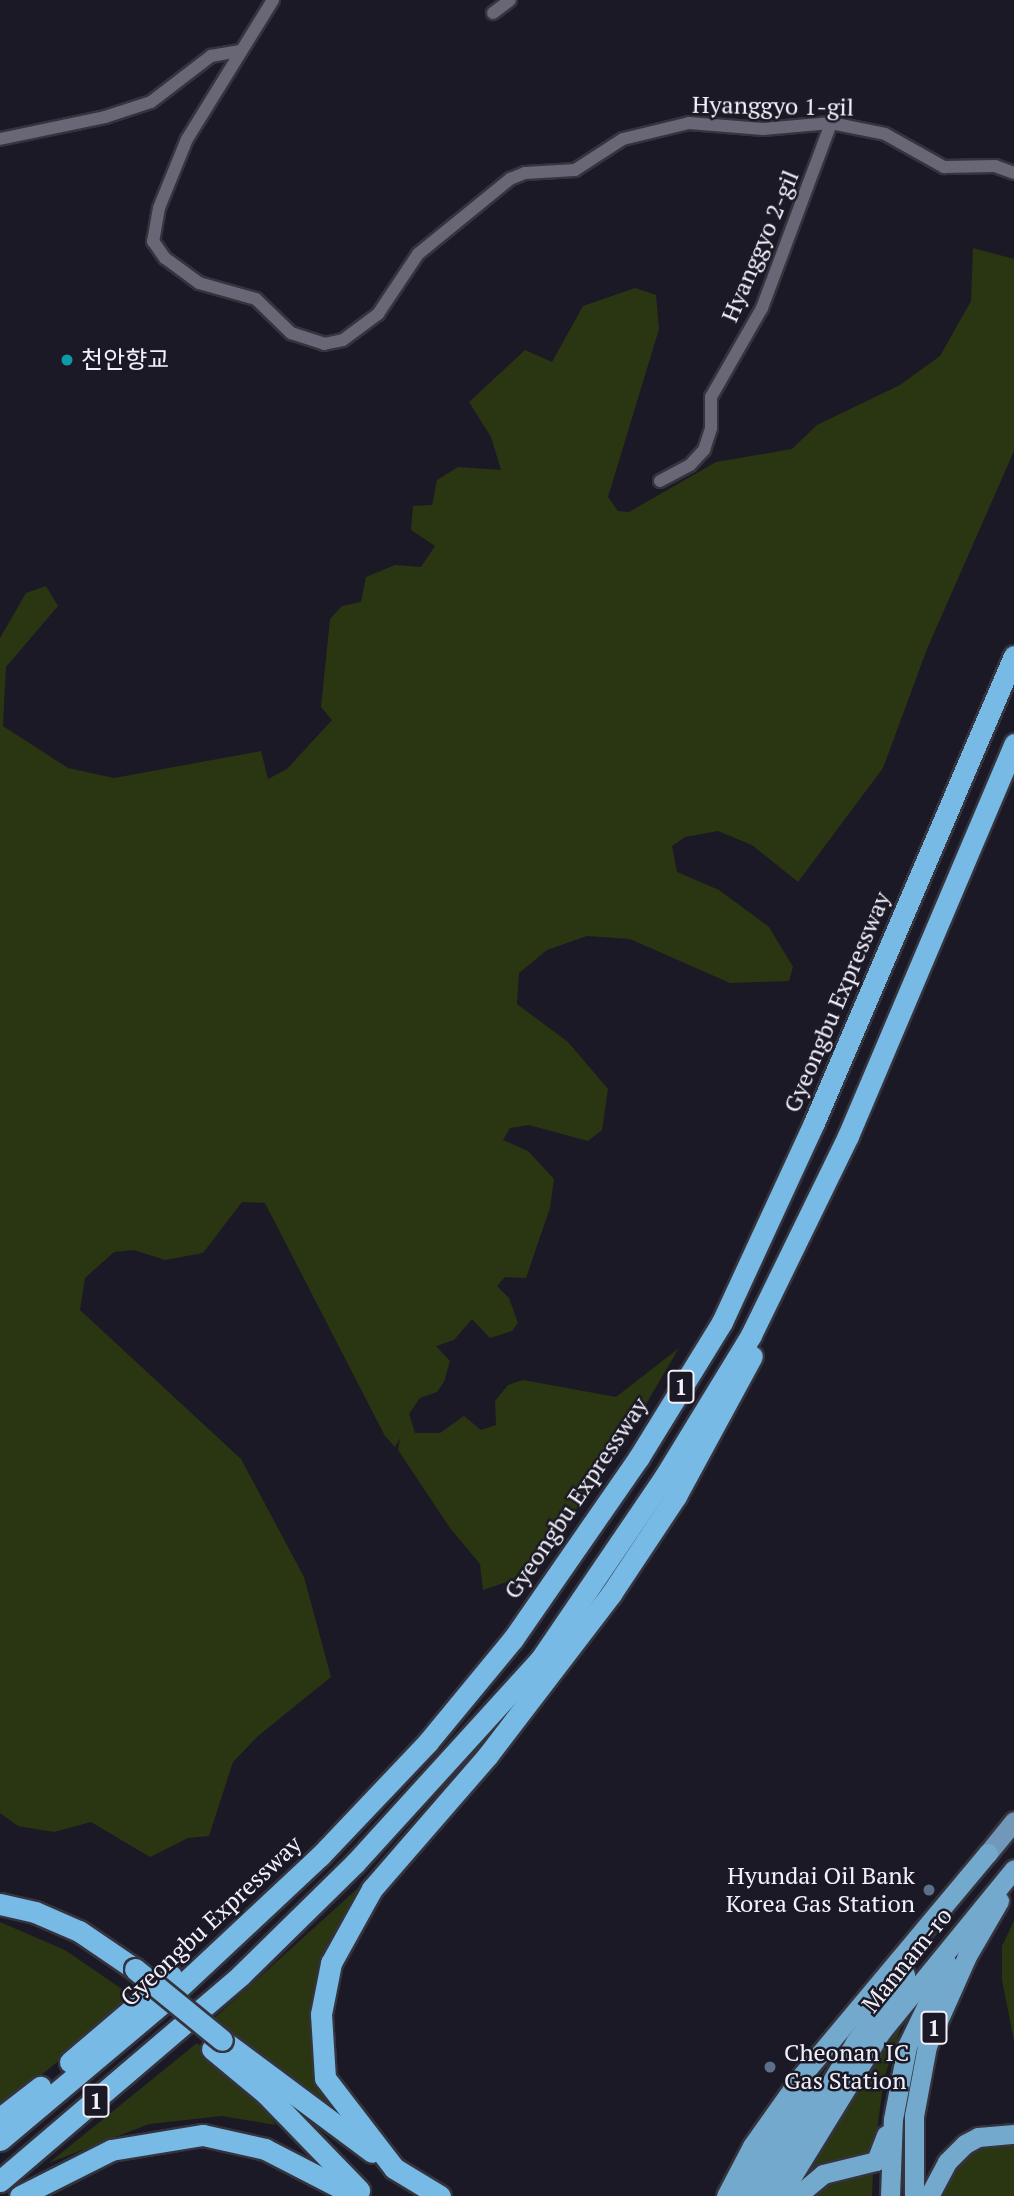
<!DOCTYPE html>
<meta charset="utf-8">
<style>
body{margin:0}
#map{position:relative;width:1014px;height:2196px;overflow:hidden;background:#1b1925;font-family:"PT Serif","Noto Sans KR",serif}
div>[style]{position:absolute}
.green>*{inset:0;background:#2a3611}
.roads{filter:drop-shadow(2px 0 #35333d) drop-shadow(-2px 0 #35333d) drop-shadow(0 2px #35333d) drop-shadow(0 -2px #35333d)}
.minor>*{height:12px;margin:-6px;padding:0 6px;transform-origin:6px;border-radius:6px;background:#696675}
.primary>*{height:19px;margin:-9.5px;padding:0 9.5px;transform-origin:9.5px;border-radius:9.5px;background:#7198b8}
.trunk>*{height:19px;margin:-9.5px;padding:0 9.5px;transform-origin:9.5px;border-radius:9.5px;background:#74a9ce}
.motorway>*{height:21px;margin:-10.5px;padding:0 10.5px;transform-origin:10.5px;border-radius:10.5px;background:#76bae5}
.bridges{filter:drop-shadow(2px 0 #35333d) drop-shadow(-2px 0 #35333d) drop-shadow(0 2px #35333d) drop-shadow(0 -2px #35333d)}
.motorway-bridge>*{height:21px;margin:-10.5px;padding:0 10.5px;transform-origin:10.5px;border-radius:10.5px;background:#76bae5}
.dots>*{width:19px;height:19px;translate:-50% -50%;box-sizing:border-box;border:4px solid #1b1925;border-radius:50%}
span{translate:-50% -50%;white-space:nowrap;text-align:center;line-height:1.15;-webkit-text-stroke:5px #1b1925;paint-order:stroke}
.shield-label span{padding:2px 5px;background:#1b1925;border:2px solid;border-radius:5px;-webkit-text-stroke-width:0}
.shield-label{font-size:23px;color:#f2f1fa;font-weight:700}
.street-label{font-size:24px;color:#f2f1fa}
.poi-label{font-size:24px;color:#f2f1fa}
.left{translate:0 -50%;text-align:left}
.right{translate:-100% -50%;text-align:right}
</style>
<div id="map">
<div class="green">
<i style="clip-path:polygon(973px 248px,1014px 259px,1014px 451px,927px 649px,883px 768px,798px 882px,752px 845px,718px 831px,685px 837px,672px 846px,677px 872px,719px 890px,769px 927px,793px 967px,789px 981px,730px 983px,630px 939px,587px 936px,547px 950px,519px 973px,517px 1004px,568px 1042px,608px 1089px,602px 1130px,588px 1141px,529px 1125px,510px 1128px,503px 1140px,528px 1151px,554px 1179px,550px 1208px,526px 1278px,505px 1277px,497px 1286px,509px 1298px,518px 1323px,512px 1331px,490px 1338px,472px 1319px,454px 1340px,436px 1346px,450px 1361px,444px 1382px,437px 1392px,420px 1398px,409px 1414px,415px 1433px,440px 1433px,464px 1416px,481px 1430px,496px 1425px,495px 1401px,508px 1385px,523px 1380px,616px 1397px,679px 1348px,613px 1460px,527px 1575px,483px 1590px,480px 1564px,450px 1528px,398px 1450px,400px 1438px,395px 1447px,385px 1436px,265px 1203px,242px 1202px,203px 1253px,165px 1260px,134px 1250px,114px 1252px,85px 1278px,80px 1310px,241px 1459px,304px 1577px,331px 1677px,258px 1736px,233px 1762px,209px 1836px,188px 1838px,150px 1857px,91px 1822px,54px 1832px,18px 1826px,0 1813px,0 638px,26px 593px,46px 586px,58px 606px,6px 667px,3px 726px,68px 768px,114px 778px,261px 751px,268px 779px,287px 769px,332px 720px,321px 707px,330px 619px,342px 606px,361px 602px,366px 577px,395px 565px,421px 567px,435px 546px,411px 530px,413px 506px,432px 505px,437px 480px,458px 467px,501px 470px,491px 437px,469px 402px,525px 350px,552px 362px,583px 306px,635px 288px,656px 295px,659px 329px,608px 497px,618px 511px,629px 512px,716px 462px,792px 449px,817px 425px,900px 385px,940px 356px,971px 301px)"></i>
<i style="clip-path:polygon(378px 1870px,352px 1903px,336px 1933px,312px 2004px,310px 2026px,329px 2095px,327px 2104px,322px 2104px,213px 2019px)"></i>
<i style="clip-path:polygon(1014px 1921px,1014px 2041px,1002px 1980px,1002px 1946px)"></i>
<i style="clip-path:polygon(0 1922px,65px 1950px,135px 1998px,0 2109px)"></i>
<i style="clip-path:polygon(903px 2022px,884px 2078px,874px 2153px,815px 2171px,795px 2187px)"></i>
<i style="clip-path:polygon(197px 2043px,238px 2073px,276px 2125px,222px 2116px,149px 2124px,49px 2163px)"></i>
<i style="clip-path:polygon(1014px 2140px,1014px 2196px,934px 2196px,965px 2154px)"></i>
<i style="clip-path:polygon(873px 2171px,872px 2196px,804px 2196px,816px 2184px)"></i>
</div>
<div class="roads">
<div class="minor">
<i style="left:273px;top:0;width:163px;rotate:121.7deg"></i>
<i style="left:187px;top:139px;width:74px;rotate:112.1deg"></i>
<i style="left:159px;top:208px;width:34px;rotate:100deg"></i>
<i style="left:153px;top:241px;width:21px;rotate:55deg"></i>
<i style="left:165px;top:258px;width:42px;rotate:36.3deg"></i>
<i style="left:199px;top:283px;width:59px;rotate:15.7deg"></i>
<i style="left:256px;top:299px;width:49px;rotate:44.2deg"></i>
<i style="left:291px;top:333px;width:35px;rotate:18deg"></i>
<i style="left:324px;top:344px;width:19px;rotate:-12deg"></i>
<i style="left:343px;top:340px;width:44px;rotate:-36.6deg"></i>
<i style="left:378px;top:314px;width:72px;rotate:-56.3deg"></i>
<i style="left:418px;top:254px;width:119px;rotate:-39.2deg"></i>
<i style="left:510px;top:179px;width:16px;rotate:-22deg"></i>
<i style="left:525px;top:173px;width:50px;rotate:-3.4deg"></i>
<i style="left:575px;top:170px;width:57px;rotate:-32.9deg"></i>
<i style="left:623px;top:139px;width:68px;rotate:-13.6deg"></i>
<i style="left:689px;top:123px;width:74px;rotate:4.6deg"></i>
<i style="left:763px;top:129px;width:68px;rotate:-5deg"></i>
<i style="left:831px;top:123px;width:55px;rotate:11.5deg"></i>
<i style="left:885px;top:134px;width:68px;rotate:29.2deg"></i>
<i style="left:944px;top:167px;width:51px;rotate:-1.1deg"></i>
<i style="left:995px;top:166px;width:20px;rotate:20deg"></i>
<i style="left:493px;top:13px;width:21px;rotate:-37deg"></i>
<i style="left:0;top:139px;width:107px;rotate:-11.8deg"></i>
<i style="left:105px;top:117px;width:48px;rotate:-18.1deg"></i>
<i style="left:151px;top:102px;width:76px;rotate:-37.5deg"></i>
<i style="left:211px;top:56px;width:28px;rotate:-10deg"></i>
<i style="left:660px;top:481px;width:34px;rotate:-28deg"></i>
<i style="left:690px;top:465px;width:21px;rotate:-47deg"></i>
<i style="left:704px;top:450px;width:23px;rotate:-72deg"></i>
<i style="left:711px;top:428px;width:31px;rotate:-90deg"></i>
<i style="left:711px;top:397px;width:103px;rotate:-60.2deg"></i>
<i style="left:762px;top:308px;width:197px;rotate:-69.5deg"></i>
</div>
<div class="primary">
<i style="left:988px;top:1853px;width:41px;rotate:-50.9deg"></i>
</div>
<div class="trunk">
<i style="left:726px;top:2196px;width:56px;rotate:-62.5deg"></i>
<i style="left:752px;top:2146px;width:88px;rotate:-54.7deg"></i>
<i style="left:803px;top:2074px;width:288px;rotate:-50.1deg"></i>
<i style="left:742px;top:2196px;width:122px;rotate:-59deg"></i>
<i style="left:763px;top:2196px;width:179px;rotate:-59.1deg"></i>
<i style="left:855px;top:2042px;width:84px;rotate:-53.3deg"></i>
<i style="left:780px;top:2196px;width:193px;rotate:-58.4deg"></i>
<i style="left:881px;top:2032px;width:210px;rotate:-50.8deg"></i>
<i style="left:797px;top:2196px;width:34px;rotate:-40deg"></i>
<i style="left:823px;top:2174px;width:55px;rotate:-13.8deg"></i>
<i style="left:876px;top:2161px;width:28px;rotate:-69deg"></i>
<i style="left:890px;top:2196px;width:77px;rotate:-87.8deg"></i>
<i style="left:893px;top:2119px;width:74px;rotate:-79.1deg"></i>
<i style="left:907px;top:2046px;width:92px;rotate:-64.3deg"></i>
<i style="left:914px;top:2196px;width:80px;rotate:-90deg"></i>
<i style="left:914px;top:2116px;width:71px;rotate:-79.5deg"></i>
<i style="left:927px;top:2046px;width:98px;rotate:-66deg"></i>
<i style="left:967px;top:1956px;width:64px;rotate:-59.8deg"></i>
<i style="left:929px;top:2196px;width:38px;rotate:-62deg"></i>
<i style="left:947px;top:2162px;width:25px;rotate:-45deg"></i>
<i style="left:965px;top:2144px;width:15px;rotate:-28deg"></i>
<i style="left:978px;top:2137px;width:36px;rotate:-5deg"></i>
</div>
<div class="motorway">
<i style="left:0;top:1904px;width:36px;rotate:13deg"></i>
<i style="left:35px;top:1912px;width:48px;rotate:23.4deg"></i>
<i style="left:79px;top:1931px;width:68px;rotate:34.2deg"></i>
<i style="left:222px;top:2040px;width:187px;rotate:36.7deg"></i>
<i style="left:212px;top:2049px;width:70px;rotate:39.8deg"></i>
<i style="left:266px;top:2094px;width:134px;rotate:45.9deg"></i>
<i style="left:70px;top:2062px;width:133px;rotate:-40.4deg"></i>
<i style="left:0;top:2118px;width:51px;rotate:-37.8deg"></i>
<i style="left:0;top:2140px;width:217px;rotate:-40.1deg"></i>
<i style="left:166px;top:2000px;width:211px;rotate:-43.1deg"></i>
<i style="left:320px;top:1856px;width:157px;rotate:-46.5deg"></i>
<i style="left:428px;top:1742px;width:134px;rotate:-50.5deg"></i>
<i style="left:513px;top:1639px;width:221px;rotate:-55.3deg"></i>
<i style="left:639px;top:1457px;width:158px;rotate:-58.4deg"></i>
<i style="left:722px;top:1322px;width:219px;rotate:-65.2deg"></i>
<i style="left:814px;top:1123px;width:508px;rotate:-66.82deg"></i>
<i style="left:0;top:2181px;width:317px;rotate:-40.5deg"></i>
<i style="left:241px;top:1975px;width:160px;rotate:-44.5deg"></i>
<i style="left:355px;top:1863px;width:275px;rotate:-47.7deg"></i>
<i style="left:540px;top:1660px;width:222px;rotate:-55.8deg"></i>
<i style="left:665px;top:1476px;width:165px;rotate:-58.6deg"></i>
<i style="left:751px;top:1335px;width:221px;rotate:-64deg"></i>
<i style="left:848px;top:1136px;width:426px;rotate:-67deg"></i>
<i style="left:20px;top:2196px;width:102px;rotate:-26.8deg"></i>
<i style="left:111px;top:2150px;width:93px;rotate:-9.3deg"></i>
<i style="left:203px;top:2135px;width:64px;rotate:12.7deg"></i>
<i style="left:265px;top:2149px;width:102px;rotate:27.3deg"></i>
<i style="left:440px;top:2196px;width:54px;rotate:-148.7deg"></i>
<i style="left:394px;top:2168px;width:113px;rotate:-127.5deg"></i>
<i style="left:325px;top:2078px;width:64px;rotate:-93.6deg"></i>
<i style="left:321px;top:2014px;width:52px;rotate:-78.9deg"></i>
<i style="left:331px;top:1963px;width:85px;rotate:-61deg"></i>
<i style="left:372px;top:1889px;width:177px;rotate:-49.1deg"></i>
<i style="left:488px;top:1755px;width:203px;rotate:-52.6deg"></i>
<i style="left:611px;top:1594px;width:118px;rotate:-56.4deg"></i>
<i style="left:676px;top:1496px;width:159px;rotate:-61.5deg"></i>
</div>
</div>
<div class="bridges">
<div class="motorway-bridge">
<i style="left:135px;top:1969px;width:112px;rotate:39.2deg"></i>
</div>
</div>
<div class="dots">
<i style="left:67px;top:360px;background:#0f9aa8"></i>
<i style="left:929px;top:1890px;background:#5c6f8a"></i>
<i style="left:770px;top:2067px;background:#5c6f8a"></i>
</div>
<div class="shield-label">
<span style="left:681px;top:1387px">1</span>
<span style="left:934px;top:2028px">1</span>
<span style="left:96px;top:2101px">1</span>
</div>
<div class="street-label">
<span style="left:773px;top:106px;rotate:1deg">Hyanggyo 1-gil</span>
<span style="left:760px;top:246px;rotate:-67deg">Hyanggyo 2-gil</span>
<span style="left:837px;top:1002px;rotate:-67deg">Gyeongbu Expressway</span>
<span style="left:576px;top:1498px;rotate:-56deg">Gyeongbu Expressway</span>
<span style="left:211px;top:1921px;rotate:-43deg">Gyeongbu Expressway</span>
<span style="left:907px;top:1960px;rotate:-51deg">Mannam-ro</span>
</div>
<div class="poi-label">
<span class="left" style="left:81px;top:360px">천안향교</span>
<span class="right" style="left:915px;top:1890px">Hyundai Oil Bank<br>Korea Gas Station</span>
<span class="left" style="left:784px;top:2067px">Cheonan IC<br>Gas Station</span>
</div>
</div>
